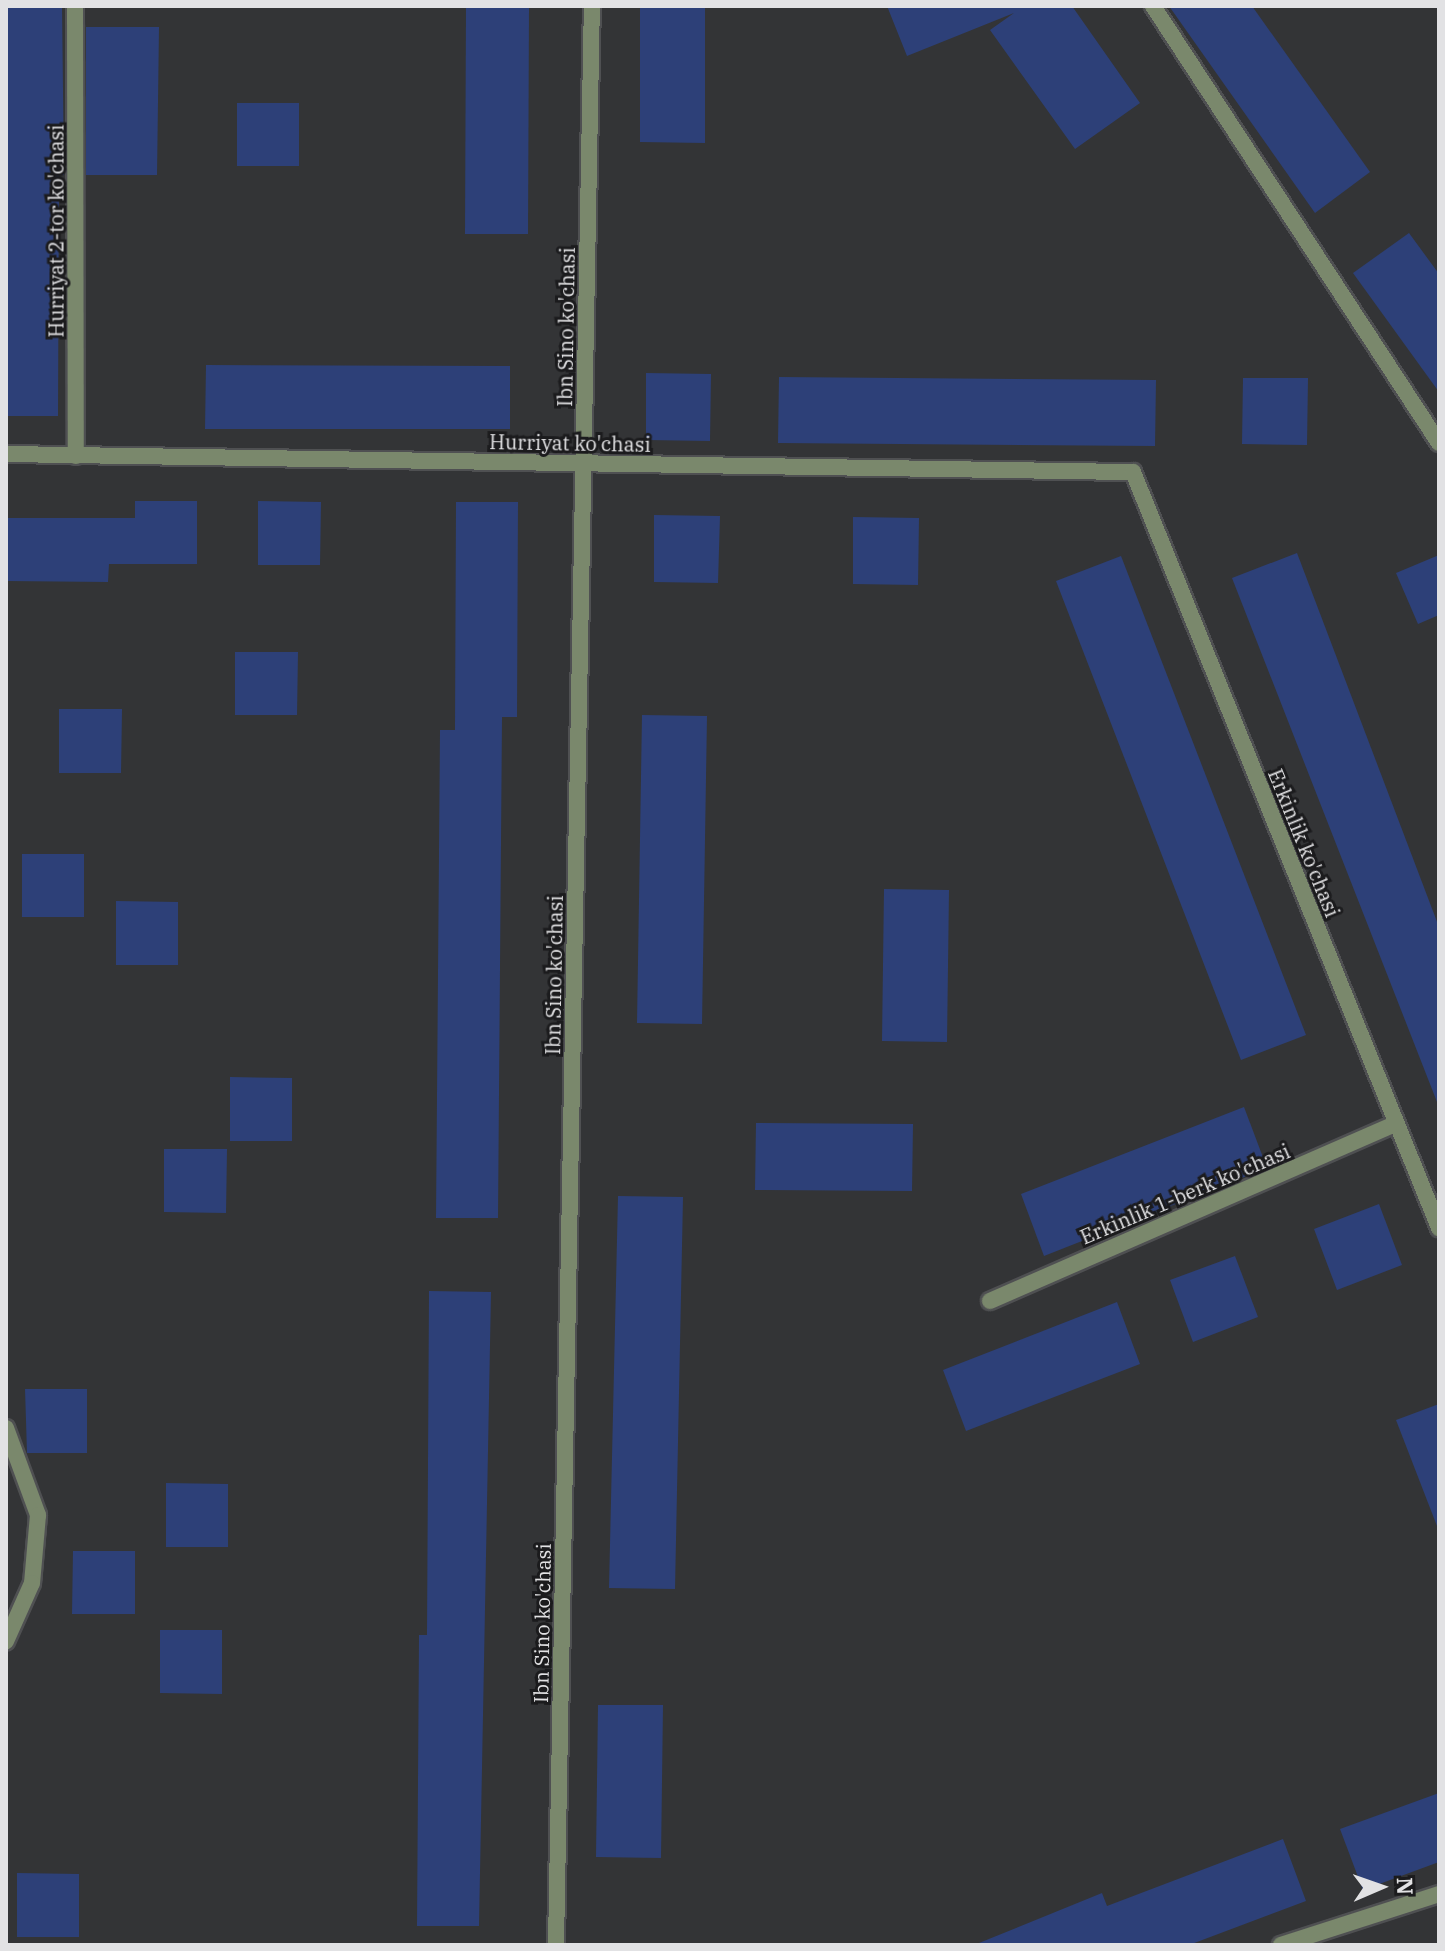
<!DOCTYPE html>
<style>
body{margin:0}
#map{position:relative;width:1445px;height:1951px;overflow:hidden;background:#333436;font-family:"IBM Plex Serif",serif}
div>[style]{position:absolute}
.building>*{inset:0;background:#2d4078}
.roads{filter:drop-shadow(2px 0 #4f5052) drop-shadow(-2px 0 #4f5052) drop-shadow(0 2px #4f5052) drop-shadow(0 -2px #4f5052)}
.lane>*{height:16px;margin:-8px;padding:0 8px;transform-origin:8px;border-radius:8px;background:#7a886c}
.street>*{height:16px;margin:-8px;padding:0 8px;transform-origin:8px;border-radius:8px;background:#7a886c}
span{translate:-50% -50%;white-space:nowrap;text-align:center;line-height:1.15;-webkit-text-stroke:6px #1b1b1d;paint-order:stroke}
.street-label{font-size:20px;color:#e2e2e4}
.frame{position:absolute;inset:0;border:8px solid #e2e2e4;pointer-events:none}
.north{position:absolute;left:1341px;top:1847px;width:80px;height:80px;-webkit-text-stroke:6px #1b1b1d;paint-order:stroke;rotate:88deg;font-size:22px;font-weight:700;line-height:32px;text-align:center;color:#e2e2e4}
.north::after{content:'';display:block;margin:auto;width:28px;height:36px;background:#e2e2e4;clip-path:polygon(50% 0,100% 100%,50% 72%,0 100%)}
</style>
<div id="map">
<div class="building">
<i style="clip-path:polygon(6px 6px,62px 6px,64px 175px,59px 175px,58px 416px,6px 416px)"></i>
<i style="clip-path:polygon(466px 6px,529px 6px,528px 234px,465px 234px)"></i>
<i style="clip-path:polygon(640px 6px,705px 6px,705px 143px,640px 142px)"></i>
<i style="clip-path:polygon(887px 6px,1072px 6px,1140px 103px,1075px 149px,990px 30px,1014px 13px,907px 56px)"></i>
<i style="clip-path:polygon(1169px 6px,1252px 6px,1370px 172px,1315px 213px)"></i>
<i style="clip-path:polygon(86px 27px,159px 27px,157px 175px,86px 175px)"></i>
<i style="clip-path:polygon(237px 103px,299px 103px,299px 166px,237px 166px)"></i>
<i style="clip-path:polygon(1409px 233px,1439px 274px,1439px 392px,1353px 273px)"></i>
<i style="clip-path:polygon(206px 365px,510px 366px,510px 429px,205px 429px)"></i>
<i style="clip-path:polygon(646px 373px,711px 374px,710px 441px,646px 440px)"></i>
<i style="clip-path:polygon(779px 377px,1156px 380px,1155px 446px,778px 443px)"></i>
<i style="clip-path:polygon(1243px 378px,1308px 378px,1307px 445px,1242px 444px)"></i>
<i style="clip-path:polygon(135px 501px,197px 501px,197px 564px,109px 564px,108px 582px,6px 581px,6px 518px,135px 518px)"></i>
<i style="clip-path:polygon(258px 501px,321px 502px,320px 565px,258px 565px)"></i>
<i style="clip-path:polygon(456px 502px,518px 502px,517px 717px,502px 717px,498px 1218px,436px 1218px,440px 730px,455px 730px)"></i>
<i style="clip-path:polygon(654px 515px,720px 516px,718px 583px,654px 582px)"></i>
<i style="clip-path:polygon(853px 517px,919px 518px,918px 585px,853px 584px)"></i>
<i style="clip-path:polygon(1297px 553px,1439px 927px,1439px 1107px,1232px 578px)"></i>
<i style="clip-path:polygon(1439px 555px,1439px 615px,1418px 624px,1396px 573px)"></i>
<i style="clip-path:polygon(1121px 556px,1306px 1035px,1241px 1060px,1056px 581px)"></i>
<i style="clip-path:polygon(235px 652px,298px 652px,297px 715px,235px 715px)"></i>
<i style="clip-path:polygon(59px 709px,122px 709px,121px 773px,59px 773px)"></i>
<i style="clip-path:polygon(642px 715px,707px 716px,702px 1024px,637px 1023px)"></i>
<i style="clip-path:polygon(22px 854px,84px 854px,84px 917px,22px 917px)"></i>
<i style="clip-path:polygon(884px 889px,949px 890px,947px 1042px,882px 1041px)"></i>
<i style="clip-path:polygon(116px 901px,178px 902px,178px 965px,116px 965px)"></i>
<i style="clip-path:polygon(230px 1077px,292px 1078px,292px 1141px,230px 1141px)"></i>
<i style="clip-path:polygon(1244px 1107px,1267px 1168px,1044px 1256px,1021px 1194px)"></i>
<i style="clip-path:polygon(756px 1123px,913px 1124px,912px 1191px,755px 1190px)"></i>
<i style="clip-path:polygon(164px 1149px,227px 1149px,226px 1213px,164px 1212px)"></i>
<i style="clip-path:polygon(618px 1196px,683px 1197px,675px 1589px,609px 1588px)"></i>
<i style="clip-path:polygon(1379px 1204px,1402px 1265px,1337px 1290px,1314px 1229px)"></i>
<i style="clip-path:polygon(1235px 1256px,1258px 1317px,1193px 1342px,1170px 1280px)"></i>
<i style="clip-path:polygon(429px 1291px,491px 1292px,479px 1926px,417px 1926px,419px 1635px,427px 1635px)"></i>
<i style="clip-path:polygon(1117px 1302px,1140px 1364px,966px 1431px,943px 1370px)"></i>
<i style="clip-path:polygon(25px 1389px,87px 1389px,87px 1453px,27px 1453px)"></i>
<i style="clip-path:polygon(1439px 1404px,1439px 1526px,1437px 1526px,1396px 1420px)"></i>
<i style="clip-path:polygon(166px 1483px,228px 1484px,228px 1547px,166px 1547px)"></i>
<i style="clip-path:polygon(73px 1551px,135px 1551px,135px 1614px,72px 1614px)"></i>
<i style="clip-path:polygon(160px 1630px,222px 1630px,222px 1694px,160px 1693px)"></i>
<i style="clip-path:polygon(598px 1705px,663px 1705px,661px 1858px,596px 1857px)"></i>
<i style="clip-path:polygon(1439px 1793px,1439px 1862px,1363px 1890px,1340px 1829px)"></i>
<i style="clip-path:polygon(1283px 1839px,1306px 1901px,1189px 1945px,974px 1945px,1102px 1893px,1107px 1906px)"></i>
<i style="clip-path:polygon(17px 1873px,79px 1874px,79px 1937px,17px 1937px)"></i>
</div>
<div class="roads">
<div class="lane">
<i style="left:990px;top:1301px;width:443px;rotate:-23.6deg"></i>
</div>
<div class="street">
<i style="left:75px;top:6px;width:450px;rotate:89.9deg"></i>
<i style="left:1153px;top:6px;width:522px;rotate:56.8deg"></i>
<i style="left:6px;top:454px;width:1127px;rotate:0.92deg"></i>
<i style="left:1133px;top:472px;width:816px;rotate:67.96deg"></i>
<i style="left:6px;top:1428px;width:93px;rotate:69.8deg"></i>
<i style="left:38px;top:1515px;width:68px;rotate:95deg"></i>
<i style="left:32px;top:1583px;width:64px;rotate:114.1deg"></i>
<i style="left:556px;top:1945px;width:1939px;rotate:-88.94deg"></i>
<i style="left:1281px;top:1945px;width:166px;rotate:-17.9deg"></i>
</div>
</div>
<div class="street-label">
<span style="left:56px;top:231px;rotate:-90deg">Hurriyat 2-tor ko'chasi</span>
<span style="left:566px;top:327px;rotate:-89deg">Ibn Sino ko'chasi</span>
<span style="left:570px;top:443px;rotate:1deg">Hurriyat ko'chasi</span>
<span style="left:1304px;top:843px;rotate:68deg">Erkinlik ko'chasi</span>
<span style="left:554px;top:975px;rotate:-89deg">Ibn Sino ko'chasi</span>
<span style="left:1185px;top:1194px;rotate:-23deg">Erkinlik 1-berk ko'chasi</span>
<span style="left:542px;top:1623px;rotate:-89deg">Ibn Sino ko'chasi</span>
</div>
<div class="frame"></div>
<div class="north">N</div>
</div>
